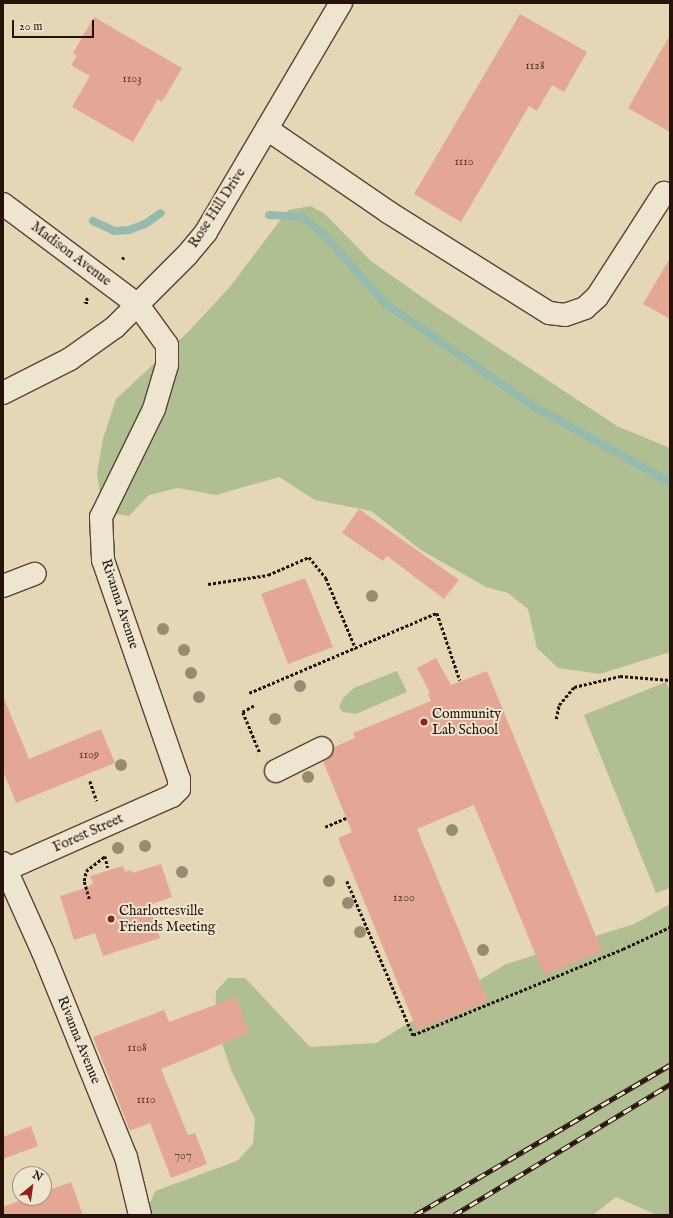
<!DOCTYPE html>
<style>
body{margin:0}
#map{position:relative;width:673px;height:1218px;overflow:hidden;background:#e5d7b6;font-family:"IM FELL English",serif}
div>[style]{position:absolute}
.green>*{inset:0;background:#b0bf92}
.stream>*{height:8px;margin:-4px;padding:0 4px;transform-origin:4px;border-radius:4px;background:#96baab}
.building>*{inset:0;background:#e4a796}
.path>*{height:2.5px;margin-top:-1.25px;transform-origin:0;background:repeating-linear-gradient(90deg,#26120b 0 3px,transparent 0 5px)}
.roads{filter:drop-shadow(1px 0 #564336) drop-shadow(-1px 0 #564336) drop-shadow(0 1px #564336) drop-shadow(0 -1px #564336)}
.minor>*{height:22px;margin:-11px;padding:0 11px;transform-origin:11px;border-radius:11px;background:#eee5d0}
.rail>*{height:4.5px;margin-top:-2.25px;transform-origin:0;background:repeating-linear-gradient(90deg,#eee5d0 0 9px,#26120b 0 18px);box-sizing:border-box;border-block:1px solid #26120b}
.trees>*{width:12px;height:12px;margin:-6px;border-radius:50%;background:#968c72}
.dots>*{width:11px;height:11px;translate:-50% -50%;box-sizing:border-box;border:2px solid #eee5d0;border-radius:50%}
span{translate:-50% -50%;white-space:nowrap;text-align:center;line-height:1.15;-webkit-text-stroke:4px #eee5d0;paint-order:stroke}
.number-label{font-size:12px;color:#56372e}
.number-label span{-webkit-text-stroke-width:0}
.street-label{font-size:14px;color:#26120b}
.poi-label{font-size:14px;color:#26120b}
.left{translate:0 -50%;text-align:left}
.frame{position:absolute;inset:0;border:4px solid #26120b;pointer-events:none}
.north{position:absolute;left:12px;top:1166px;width:40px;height:40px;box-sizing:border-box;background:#eee5d0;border:1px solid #9e9181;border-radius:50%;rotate:29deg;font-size:11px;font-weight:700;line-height:16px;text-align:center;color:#26120b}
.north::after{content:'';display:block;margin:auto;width:14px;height:18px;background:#8f2418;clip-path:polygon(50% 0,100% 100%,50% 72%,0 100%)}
.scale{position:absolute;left:12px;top:20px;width:82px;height:18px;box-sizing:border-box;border:2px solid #26120b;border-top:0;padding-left:5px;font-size:12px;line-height:14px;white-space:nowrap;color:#26120b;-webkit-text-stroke:3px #eee5d0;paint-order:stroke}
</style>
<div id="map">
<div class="green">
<i style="clip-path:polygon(311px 206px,325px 214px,371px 261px,429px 302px,617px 426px,670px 448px,670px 652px,600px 674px,558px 668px,537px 648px,528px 609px,508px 593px,486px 587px,421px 550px,371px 511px,315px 500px,279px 477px,216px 495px,178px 488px,149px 495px,129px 516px,111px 513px,101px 503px,97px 473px,103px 439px,116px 399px,187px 333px,229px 288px,288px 210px)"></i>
<i style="clip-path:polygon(397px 671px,407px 692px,356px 714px,343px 712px,339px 707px,343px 698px,354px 688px)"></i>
<i style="clip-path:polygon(666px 682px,670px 691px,670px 888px,656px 893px,584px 715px)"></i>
<i style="clip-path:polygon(670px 904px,670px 1215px,657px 1215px,616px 1197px,593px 1215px,145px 1215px,155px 1191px,237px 1161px,253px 1144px,255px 1119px,231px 1070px,215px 1023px,216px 991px,228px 978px,245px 978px,310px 1047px,376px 1043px,506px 964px,634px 924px)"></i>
</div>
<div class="stream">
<i style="left:269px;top:215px;width:33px;rotate:3deg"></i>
<i style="left:302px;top:217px;width:28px;rotate:39deg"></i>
<i style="left:324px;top:235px;width:93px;rotate:48.1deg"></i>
<i style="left:386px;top:304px;width:181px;rotate:34.7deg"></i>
<i style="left:535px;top:407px;width:154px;rotate:29.1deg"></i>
<i style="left:93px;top:221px;width:23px;rotate:25deg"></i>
<i style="left:114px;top:231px;width:15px;rotate:-4deg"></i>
<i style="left:129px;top:230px;width:17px;rotate:-21deg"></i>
<i style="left:145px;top:224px;width:19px;rotate:-35deg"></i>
</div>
<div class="building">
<i style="clip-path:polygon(520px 14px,587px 52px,564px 92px,552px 85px,537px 111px,529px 106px,461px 222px,414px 194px)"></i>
<i style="clip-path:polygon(94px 17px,182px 68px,165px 97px,161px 102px,158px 99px,133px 142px,72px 107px,90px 76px,71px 65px,77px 56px,73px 53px)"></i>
<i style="clip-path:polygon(670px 35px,670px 132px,628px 108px)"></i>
<i style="clip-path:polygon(670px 258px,670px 319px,643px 304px)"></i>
<i style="clip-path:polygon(359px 509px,459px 580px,444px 599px,387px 556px,383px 561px,342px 533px)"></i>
<i style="clip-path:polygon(305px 578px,333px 647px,288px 664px,261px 594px)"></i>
<i style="clip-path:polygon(436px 658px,451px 685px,487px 671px,602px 951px,544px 975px,474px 805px,417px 829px,488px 1001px,417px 1030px,338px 838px,352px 832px,323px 761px,332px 755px,334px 747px,355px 738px,353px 733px,431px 701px,428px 694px,430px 693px,417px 668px)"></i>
<i style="clip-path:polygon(3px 696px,29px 759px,101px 729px,115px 763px,16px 803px,3px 771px)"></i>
<i style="clip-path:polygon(161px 864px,172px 897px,149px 905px,160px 938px,103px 956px,95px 933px,74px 940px,60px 896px,88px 887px,93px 883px,90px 876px,123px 866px,125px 872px,131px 870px,132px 873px)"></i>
<i style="clip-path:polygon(236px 997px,249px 1033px,161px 1069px,188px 1135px,195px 1133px,207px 1164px,171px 1178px,150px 1123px,130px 1131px,93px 1037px,164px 1010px,169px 1022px)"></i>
<i style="clip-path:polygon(31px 1126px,38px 1146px,3px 1159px,3px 1137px)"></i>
<i style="clip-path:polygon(71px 1182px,83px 1215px,3px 1215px,3px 1207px,26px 1198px,44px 1198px,44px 1192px)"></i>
</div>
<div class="path">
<i style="left:122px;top:259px;width:4px;rotate:-45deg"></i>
<i style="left:88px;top:298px;width:6px;rotate:121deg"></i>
<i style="left:85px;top:303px;width:4px"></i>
<i style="left:208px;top:584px;width:61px;rotate:-8.5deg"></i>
<i style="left:268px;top:575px;width:45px;rotate:-23.7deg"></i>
<i style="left:309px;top:557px;width:27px;rotate:51deg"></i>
<i style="left:326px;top:578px;width:77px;rotate:67.1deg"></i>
<i style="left:249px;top:693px;width:204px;rotate:-23.1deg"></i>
<i style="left:437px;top:613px;width:71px;rotate:71.1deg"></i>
<i style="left:254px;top:706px;width:13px;rotate:151deg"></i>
<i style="left:243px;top:712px;width:44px;rotate:67.5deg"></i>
<i style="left:556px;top:719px;width:14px;rotate:-78deg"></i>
<i style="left:559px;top:705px;width:23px;rotate:-50deg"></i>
<i style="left:574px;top:687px;width:47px;rotate:-13.4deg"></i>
<i style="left:620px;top:676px;width:50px;rotate:4.6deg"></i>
<i style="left:90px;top:781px;width:21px;rotate:71deg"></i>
<i style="left:325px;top:827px;width:23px;rotate:-23deg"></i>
<i style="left:105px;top:856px;width:12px;rotate:76deg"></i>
<i style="left:347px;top:881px;width:168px;rotate:66.8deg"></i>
<i style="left:413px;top:1035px;width:227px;rotate:-22.3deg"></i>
<i style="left:623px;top:949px;width:52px;rotate:-25.1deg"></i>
<i style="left:89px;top:899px;width:19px;rotate:-106deg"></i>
<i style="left:84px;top:881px;width:10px;rotate:-79deg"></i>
<i style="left:86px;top:871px;width:24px;rotate:-38deg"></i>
</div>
<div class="roads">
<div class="minor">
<i style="left:267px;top:129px;width:147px;rotate:34.4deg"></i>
<i style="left:388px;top:212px;width:190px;rotate:32.1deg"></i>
<i style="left:549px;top:313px;width:16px;rotate:7deg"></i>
<i style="left:565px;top:315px;width:21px;rotate:-19deg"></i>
<i style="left:585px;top:308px;width:16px;rotate:-43deg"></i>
<i style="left:597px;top:297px;width:124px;rotate:-57.2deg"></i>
<i style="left:3px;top:204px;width:169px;rotate:36.8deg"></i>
<i style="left:138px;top:305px;width:49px;rotate:54.1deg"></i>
<i style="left:167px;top:345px;width:20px;rotate:90deg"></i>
<i style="left:167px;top:365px;width:46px;rotate:106.5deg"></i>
<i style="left:154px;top:409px;width:120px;rotate:116.1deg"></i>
<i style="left:101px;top:517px;width:43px;rotate:87.3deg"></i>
<i style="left:103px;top:560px;width:232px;rotate:70.9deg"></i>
<i style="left:179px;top:779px;width:10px;rotate:90deg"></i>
<i style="left:179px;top:789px;width:10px;rotate:135deg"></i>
<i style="left:172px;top:796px;width:185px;rotate:156.1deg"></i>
<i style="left:3px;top:393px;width:75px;rotate:-26.9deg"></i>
<i style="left:70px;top:359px;width:55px;rotate:-35.4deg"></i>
<i style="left:115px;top:327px;width:102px;rotate:-45deg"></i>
<i style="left:187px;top:255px;width:30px;rotate:-50deg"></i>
<i style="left:206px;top:232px;width:266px;rotate:-59.5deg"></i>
<i style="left:3px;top:586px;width:34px;rotate:-21deg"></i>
<i style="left:276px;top:771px;width:51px;rotate:-26.6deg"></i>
<i style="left:3px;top:863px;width:98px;rotate:65.8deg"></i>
<i style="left:43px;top:952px;width:221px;rotate:68deg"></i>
<i style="left:126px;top:1157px;width:60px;rotate:76.4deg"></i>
</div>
</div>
<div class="rail">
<i style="left:415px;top:1215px;width:296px;rotate:-30.5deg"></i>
<i style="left:454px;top:1215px;width:253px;rotate:-31.2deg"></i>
</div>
<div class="trees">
<i style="left:372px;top:596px"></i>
<i style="left:163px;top:629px"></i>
<i style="left:184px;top:650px"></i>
<i style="left:191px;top:673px"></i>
<i style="left:300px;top:686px"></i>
<i style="left:199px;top:697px"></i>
<i style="left:275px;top:719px"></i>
<i style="left:121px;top:765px"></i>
<i style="left:308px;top:777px"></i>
<i style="left:452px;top:830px"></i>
<i style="left:145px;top:846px"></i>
<i style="left:118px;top:848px"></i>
<i style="left:182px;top:872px"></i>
<i style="left:329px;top:881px"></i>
<i style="left:348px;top:903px"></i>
<i style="left:360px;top:932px"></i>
<i style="left:483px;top:950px"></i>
</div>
<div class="dots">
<i style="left:424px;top:722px;background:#8f2418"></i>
<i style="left:111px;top:919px;background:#8f2418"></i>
</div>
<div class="number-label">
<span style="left:535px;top:66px">1128</span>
<span style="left:132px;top:79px">1103</span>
<span style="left:464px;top:162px">1110</span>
<span style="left:89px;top:755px">1109</span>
<span style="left:404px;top:898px">1200</span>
<span style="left:137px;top:1048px">1108</span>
<span style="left:146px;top:1100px">1110</span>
<span style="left:183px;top:1156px">707</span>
</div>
<div class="street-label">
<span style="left:217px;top:208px;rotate:-57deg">Rose Hill Drive</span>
<span style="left:71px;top:254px;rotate:37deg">Madison Avenue</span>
<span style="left:120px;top:604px;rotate:72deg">Rivanna Avenue</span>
<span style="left:88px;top:833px;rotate:-24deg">Forest Street</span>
<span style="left:79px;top:1040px;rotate:68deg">Rivanna Avenue</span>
</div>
<div class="poi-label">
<span class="left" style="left:432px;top:722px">Community<br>Lab School</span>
<span class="left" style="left:119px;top:919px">Charlottesville<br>Friends Meeting</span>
</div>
<div class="frame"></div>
<div class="north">N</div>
<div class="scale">20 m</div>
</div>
